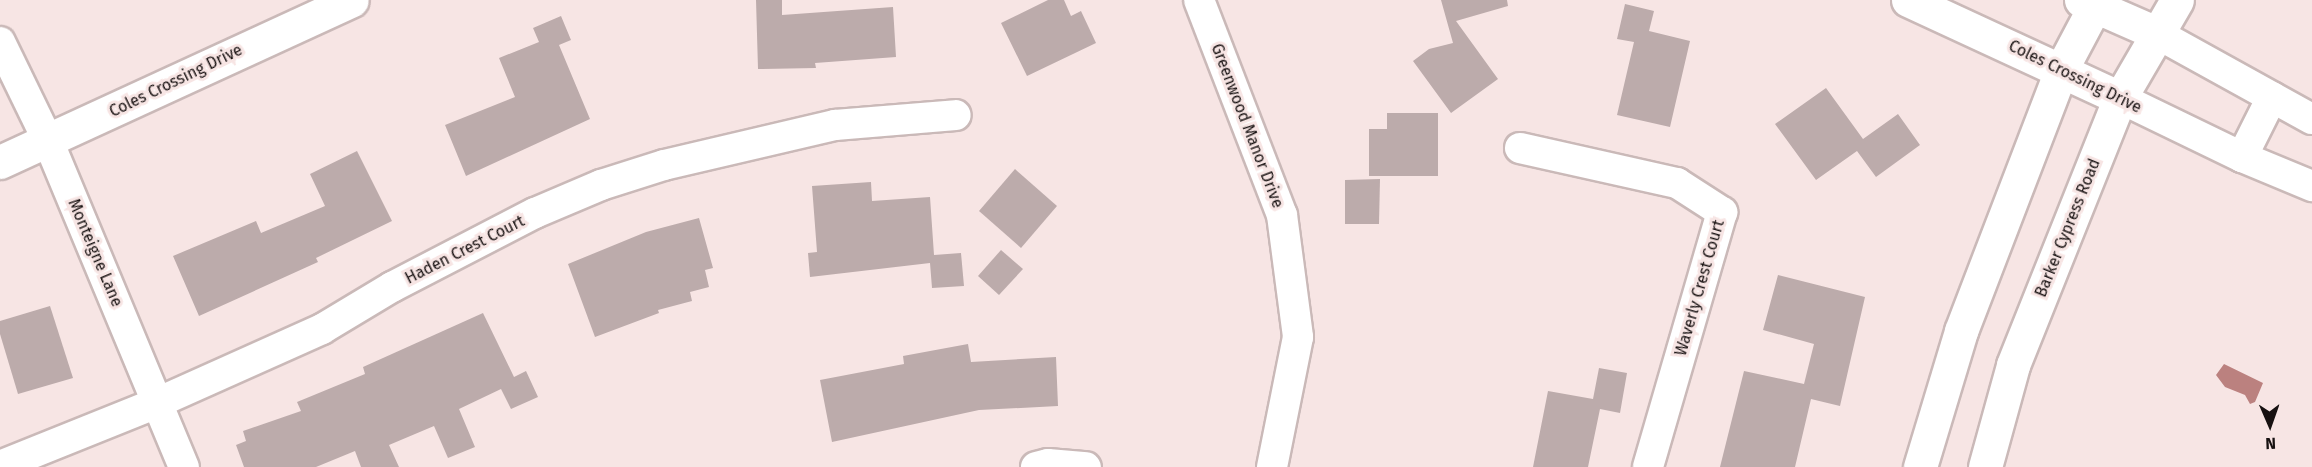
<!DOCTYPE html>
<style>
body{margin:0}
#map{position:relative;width:2312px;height:467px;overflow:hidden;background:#f7e5e4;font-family:"Fira Sans",sans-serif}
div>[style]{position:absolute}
.water>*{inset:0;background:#bb817f}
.building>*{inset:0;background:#bcabab}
.roads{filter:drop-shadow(2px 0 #cab9b8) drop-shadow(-2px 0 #cab9b8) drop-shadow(0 2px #cab9b8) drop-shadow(0 -2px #cab9b8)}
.minor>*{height:30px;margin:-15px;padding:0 15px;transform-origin:15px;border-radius:15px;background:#fff}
.tertiary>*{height:33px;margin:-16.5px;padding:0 16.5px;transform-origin:16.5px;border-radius:16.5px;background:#fff}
.primary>*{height:33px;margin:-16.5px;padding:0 16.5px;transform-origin:16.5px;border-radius:16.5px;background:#fff}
span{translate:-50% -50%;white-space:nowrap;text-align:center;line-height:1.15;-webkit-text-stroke:6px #f7e5e4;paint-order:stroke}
.street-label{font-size:16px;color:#171111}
.north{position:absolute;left:2240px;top:395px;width:60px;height:60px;-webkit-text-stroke:4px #f7e5e4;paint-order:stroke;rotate:178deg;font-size:16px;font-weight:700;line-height:24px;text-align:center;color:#171111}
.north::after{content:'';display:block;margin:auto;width:21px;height:27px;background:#171111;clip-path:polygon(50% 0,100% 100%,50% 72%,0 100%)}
</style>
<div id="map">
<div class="water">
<i style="clip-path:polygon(2224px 364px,2263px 383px,2255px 402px,2250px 404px,2245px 395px,2225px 387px,2216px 375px)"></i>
</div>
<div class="building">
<i style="clip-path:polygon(756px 0,782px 0,782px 15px,893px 7px,896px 57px,815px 63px,816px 68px,758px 69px)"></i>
<i style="clip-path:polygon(1048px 0,1064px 0,1071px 16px,1081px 11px,1096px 43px,1027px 76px,1001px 23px)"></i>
<i style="clip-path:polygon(1441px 0,1507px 0,1508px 6px,1456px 21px,1498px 79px,1451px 113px,1413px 61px,1429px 49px,1453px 43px)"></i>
<i style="clip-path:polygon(1625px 4px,1654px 11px,1649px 31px,1690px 41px,1670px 127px,1617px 115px,1634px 42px,1617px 39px)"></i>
<i style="clip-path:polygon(561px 16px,571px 40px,559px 45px,590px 119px,466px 176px,445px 125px,515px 97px,499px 58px,539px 42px,533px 28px)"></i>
<i style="clip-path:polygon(1826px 88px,1863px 139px,1898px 114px,1920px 145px,1876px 177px,1857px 151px,1816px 180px,1775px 124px)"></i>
<i style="clip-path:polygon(1387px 113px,1438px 113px,1438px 176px,1369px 176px,1369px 129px,1387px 129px)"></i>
<i style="clip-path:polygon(357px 151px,392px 221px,316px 258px,318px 262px,199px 316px,173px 256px,256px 221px,261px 233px,325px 206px,310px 174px)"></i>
<i style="clip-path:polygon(1015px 169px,1057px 206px,1021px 248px,979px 211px)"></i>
<i style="clip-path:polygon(1380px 179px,1379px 224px,1345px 224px,1345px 180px)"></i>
<i style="clip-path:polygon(871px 182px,872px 201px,930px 197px,934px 255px,961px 253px,964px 286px,932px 288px,930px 263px,810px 277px,808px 253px,817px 252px,812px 186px)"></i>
<i style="clip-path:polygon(699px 218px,713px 268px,705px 270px,709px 287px,690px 292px,692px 301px,658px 310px,659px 313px,595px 337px,568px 264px,646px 232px)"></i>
<i style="clip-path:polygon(1001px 250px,1023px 269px,999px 295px,978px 276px)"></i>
<i style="clip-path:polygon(1778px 275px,1865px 297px,1840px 406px,1811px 399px,1795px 467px,1720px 467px,1744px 371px,1804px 384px,1814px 344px,1763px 330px)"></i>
<i style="clip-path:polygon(50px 306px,73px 378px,18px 394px,0 334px,0 321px)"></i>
<i style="clip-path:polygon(483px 313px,514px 377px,526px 371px,538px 397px,511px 409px,501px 389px,459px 409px,475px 447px,448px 458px,434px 426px,389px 445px,399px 467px,361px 467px,355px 451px,316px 467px,244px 467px,236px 445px,246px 441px,243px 431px,301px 411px,297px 402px,365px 374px,363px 367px)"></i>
<i style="clip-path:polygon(968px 344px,971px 362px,1056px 357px,1058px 406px,979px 410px,832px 442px,820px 380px,904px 364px,903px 356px)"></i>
<i style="clip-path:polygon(1599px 368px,1627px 373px,1620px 413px,1600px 409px,1588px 467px,1533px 467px,1548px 391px,1593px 399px)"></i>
</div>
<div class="roads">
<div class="minor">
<i style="left:1199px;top:0;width:230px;rotate:68.9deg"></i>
<i style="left:1282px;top:215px;width:123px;rotate:82.5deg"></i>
<i style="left:1298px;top:337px;width:133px;rotate:101.3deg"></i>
<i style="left:2156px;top:33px;width:178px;rotate:28.9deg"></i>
<i style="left:0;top:42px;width:112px;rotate:64.1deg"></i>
<i style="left:49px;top:143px;width:351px;rotate:67.4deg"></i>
<i style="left:2120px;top:98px;width:136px;rotate:25.8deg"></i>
<i style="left:2242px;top:157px;width:76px;rotate:22.5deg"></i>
<i style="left:1520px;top:148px;width:161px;rotate:12.6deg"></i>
<i style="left:1677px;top:183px;width:54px;rotate:32.8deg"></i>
<i style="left:1722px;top:212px;width:266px;rotate:106.2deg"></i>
<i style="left:2242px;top:157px;width:67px;rotate:-63.4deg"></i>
<i style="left:0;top:466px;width:171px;rotate:-21.9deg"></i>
<i style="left:159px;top:402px;width:179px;rotate:-24.1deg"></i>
<i style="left:322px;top:329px;width:82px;rotate:-31deg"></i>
<i style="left:392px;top:287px;width:161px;rotate:-27.4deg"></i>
<i style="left:535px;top:213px;width:72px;rotate:-23deg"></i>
<i style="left:601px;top:185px;width:66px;rotate:-17.6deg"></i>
<i style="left:664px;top:165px;width:176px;rotate:-13.2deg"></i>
<i style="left:835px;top:125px;width:121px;rotate:-4.7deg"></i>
<i style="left:1036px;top:467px;width:12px;rotate:-14deg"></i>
<i style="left:1048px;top:464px;width:38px;rotate:5deg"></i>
</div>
<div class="tertiary">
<i style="left:1908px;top:0;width:234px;rotate:24.8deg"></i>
<i style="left:2081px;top:0;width:82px;rotate:23.7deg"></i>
<i style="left:0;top:162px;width:387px;rotate:-24.7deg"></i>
</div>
<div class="primary">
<i style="left:1920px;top:467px;width:142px;rotate:-73.2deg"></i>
<i style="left:1961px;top:331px;width:282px;rotate:-69deg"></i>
<i style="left:2062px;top:68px;width:77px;rotate:-62.1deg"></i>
<i style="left:1985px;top:467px;width:106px;rotate:-74.6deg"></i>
<i style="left:2013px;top:365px;width:288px;rotate:-68.2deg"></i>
<i style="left:2120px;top:98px;width:113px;rotate:-59.8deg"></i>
</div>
</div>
<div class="street-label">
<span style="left:2075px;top:77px;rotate:26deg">Coles Crossing Drive</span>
<span style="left:176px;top:81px;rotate:-26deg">Coles Crossing Drive</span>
<span style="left:1247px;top:126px;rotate:69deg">Greenwood Manor Drive</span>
<span style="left:2068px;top:228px;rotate:-68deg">Barker Cypress Road</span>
<span style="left:465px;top:250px;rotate:-27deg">Haden Crest Court</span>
<span style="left:95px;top:253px;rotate:67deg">Monteigne Lane</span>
<span style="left:1700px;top:288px;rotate:-74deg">Waverly Crest Court</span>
</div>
<div class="north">N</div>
</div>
